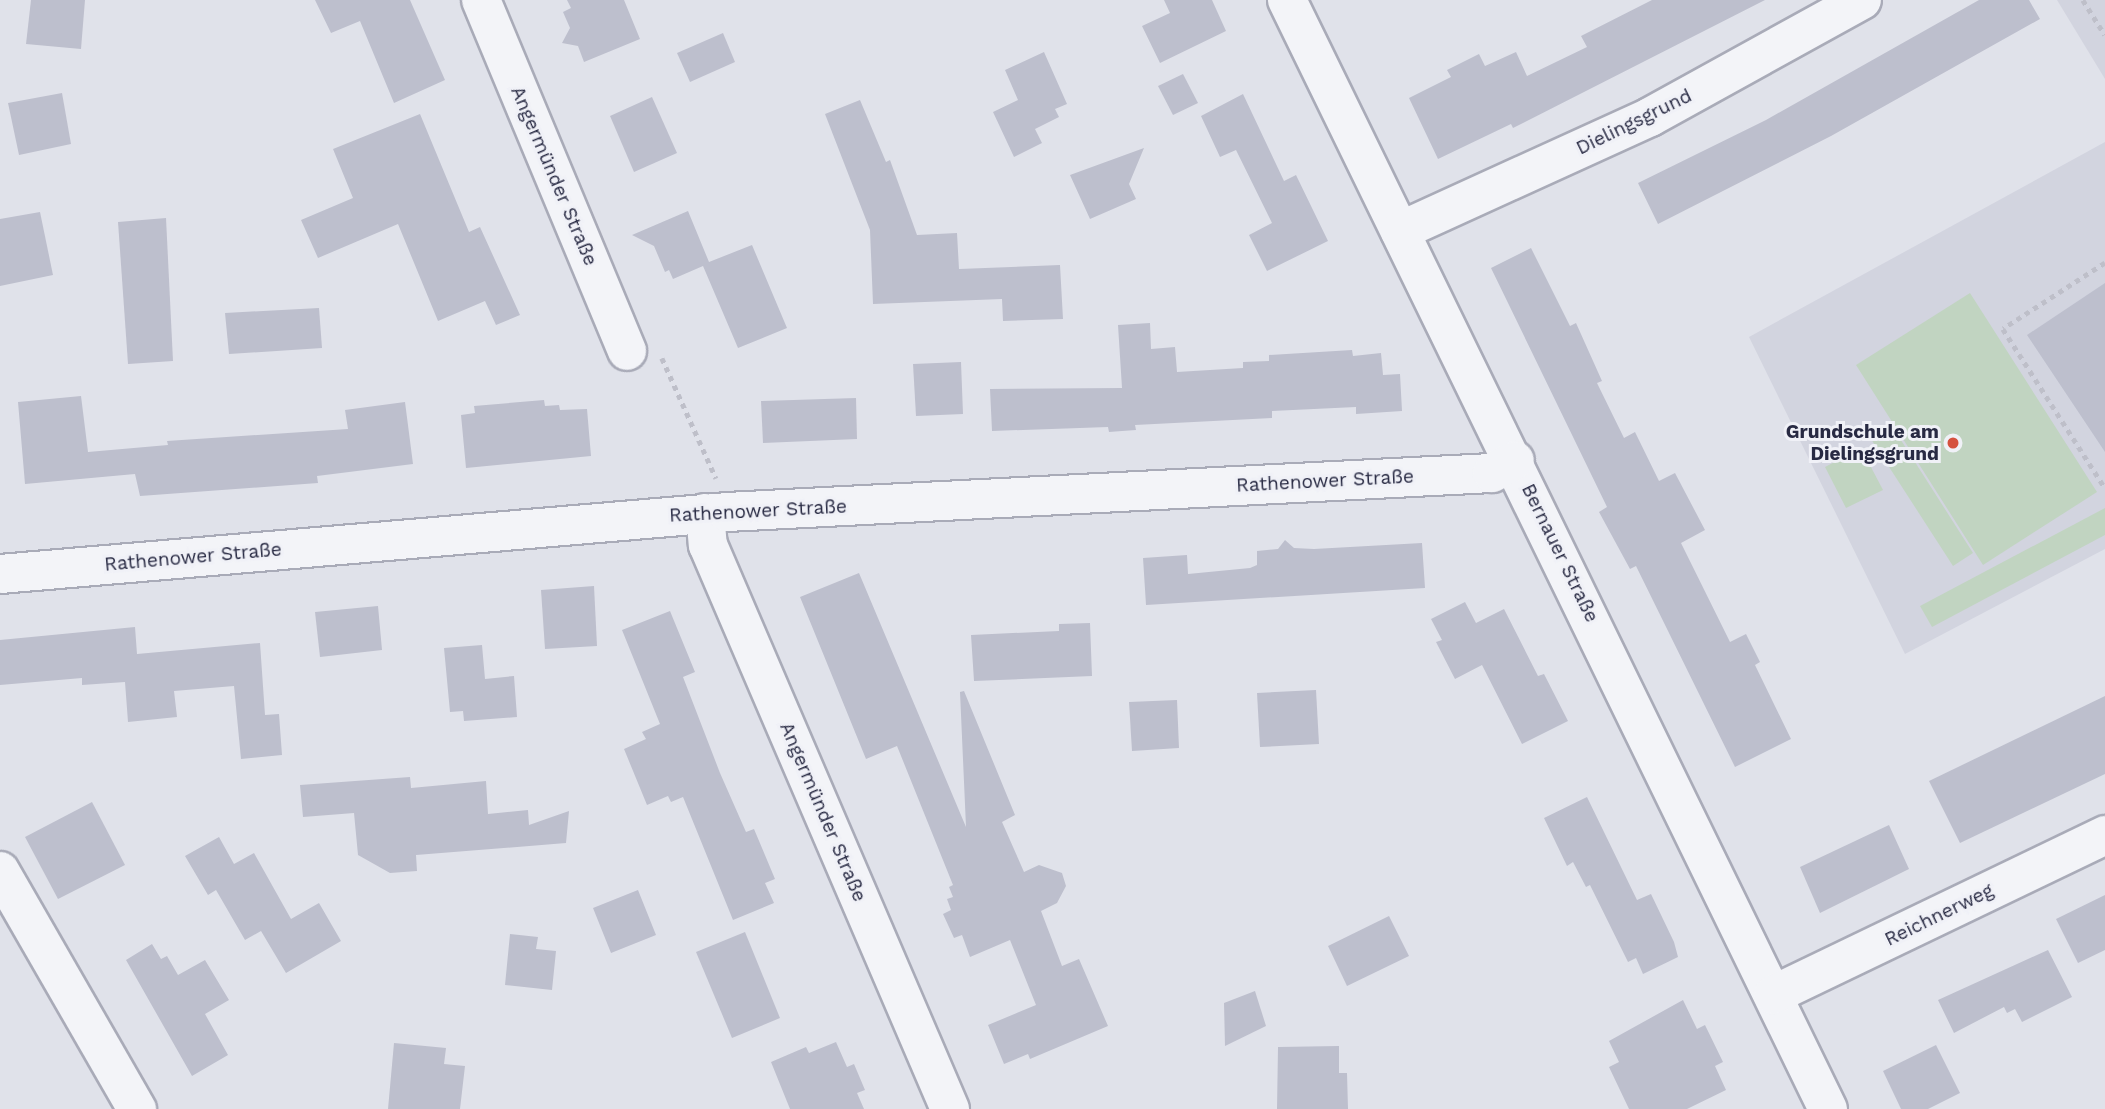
<!DOCTYPE html>
<meta charset="utf-8">
<style>
body{margin:0}
#map{position:relative;width:2105px;height:1109px;overflow:hidden;background:#e0e2ea;font-family:"Work Sans",sans-serif}
div>[style]{position:absolute}
.built>*{inset:0;background:#d2d4df}
.green>*{inset:0;background:#c1d4c1}
.building>*{inset:0;background:#bdbfcd}
.path>*{height:4.5px;margin-top:-2.25px;transform-origin:0;background:repeating-linear-gradient(90deg,#bebfc9 0 5px,transparent 0 10px)}
.roads{filter:drop-shadow(2px 0 #a9abb8) drop-shadow(-2px 0 #a9abb8) drop-shadow(0 2px #a9abb8) drop-shadow(0 -2px #a9abb8)}
.minor>*{height:38px;margin:-19px;padding:0 19px;transform-origin:19px;border-radius:19px;background:#f3f4f8}
.dots>*{width:19px;height:19px;translate:-50% -50%;box-sizing:border-box;border:4px solid #f0f1f7;border-radius:50%}
span{translate:-50% -50%;white-space:nowrap;text-align:center;line-height:1.15;-webkit-text-stroke:6px #f0f1f7;paint-order:stroke}
.street-label{font-size:19px;color:#282a43}
.poi-label{font-size:19px;color:#282a43;font-weight:700}
.right{translate:-100% -50%;text-align:right}
</style>
<div id="map">
<div class="built">
<i style="clip-path:polygon(2057px 0,2105px 0,2105px 79px)"></i>
<i style="clip-path:polygon(2105px 142px,2105px 549px,1905px 654px,1749px 337px)"></i>
</div>
<div class="green">
<i style="clip-path:polygon(1970px 293px,2097px 492px,1983px 565px,1856px 365px)"></i>
<i style="clip-path:polygon(1892px 426px,1973px 553px,1953px 566px,1871px 439px)"></i>
<i style="clip-path:polygon(1861px 448px,1883px 490px,1846px 508px,1825px 467px)"></i>
<i style="clip-path:polygon(2105px 508px,2105px 535px,1932px 627px,1920px 606px)"></i>
</div>
<div class="building">
<i style="clip-path:polygon(31px 0,85px 0,81px 49px,26px 44px)"></i>
<i style="clip-path:polygon(315px 0,410px 0,445px 80px,394px 103px,360px 21px,331px 33px)"></i>
<i style="clip-path:polygon(567px 0,624px 0,640px 39px,584px 62px,578px 46px,562px 43px,570px 28px,563px 12px,571px 8px)"></i>
<i style="clip-path:polygon(1164px 0,1212px 0,1226px 31px,1160px 63px,1142px 26px,1170px 13px)"></i>
<i style="clip-path:polygon(1652px 0,1765px 0,1513px 128px,1511px 124px,1438px 159px,1409px 98px,1451px 77px,1447px 70px,1479px 54px,1485px 66px,1516px 52px,1527px 76px,1587px 47px,1581px 36px)"></i>
<i style="clip-path:polygon(1979px 0,2029px 0,2040px 19px,1831px 136px,1658px 224px,1638px 183px,1766px 120px)"></i>
<i style="clip-path:polygon(723px 33px,735px 62px,690px 82px,677px 53px)"></i>
<i style="clip-path:polygon(1044px 52px,1067px 104px,1055px 109px,1059px 117px,1035px 129px,1042px 143px,1014px 157px,993px 112px,1018px 100px,1005px 70px)"></i>
<i style="clip-path:polygon(1183px 74px,1198px 103px,1173px 115px,1158px 86px)"></i>
<i style="clip-path:polygon(62px 93px,71px 144px,19px 155px,8px 103px)"></i>
<i style="clip-path:polygon(1243px 94px,1284px 181px,1296px 175px,1328px 241px,1267px 271px,1249px 235px,1272px 223px,1236px 150px,1220px 157px,1201px 116px)"></i>
<i style="clip-path:polygon(652px 97px,677px 153px,634px 172px,610px 116px)"></i>
<i style="clip-path:polygon(860px 100px,886px 162px,890px 160px,917px 235px,957px 233px,959px 269px,1060px 265px,1063px 319px,1003px 321px,1002px 299px,873px 304px,870px 230px,825px 114px)"></i>
<i style="clip-path:polygon(420px 114px,469px 232px,480px 227px,520px 315px,496px 325px,485px 301px,438px 321px,398px 224px,318px 258px,301px 220px,353px 198px,333px 149px)"></i>
<i style="clip-path:polygon(1144px 148px,1129px 184px,1136px 199px,1090px 219px,1070px 175px)"></i>
<i style="clip-path:polygon(688px 211px,709px 262px,752px 245px,787px 328px,738px 348px,703px 266px,673px 279px,669px 270px,665px 272px,654px 246px,632px 235px)"></i>
<i style="clip-path:polygon(40px 212px,53px 275px,0 286px,0 219px)"></i>
<i style="clip-path:polygon(166px 218px,173px 361px,128px 364px,118px 222px)"></i>
<i style="clip-path:polygon(1531px 248px,1570px 326px,1576px 323px,1602px 381px,1597px 383px,1624px 438px,1635px 432px,1659px 481px,1675px 473px,1705px 530px,1681px 543px,1730px 642px,1746px 634px,1760px 662px,1755px 665px,1791px 739px,1735px 767px,1636px 566px,1630px 569px,1599px 512px,1607px 507px,1491px 268px)"></i>
<i style="clip-path:polygon(2105px 283px,2105px 452px,2027px 335px)"></i>
<i style="clip-path:polygon(319px 308px,322px 348px,229px 354px,225px 313px)"></i>
<i style="clip-path:polygon(1150px 323px,1151px 349px,1175px 347px,1177px 372px,1243px 368px,1243px 362px,1269px 361px,1269px 355px,1352px 350px,1353px 356px,1381px 353px,1383px 375px,1400px 374px,1402px 411px,1356px 414px,1356px 407px,1272px 411px,1272px 418px,1135px 425px,1136px 430px,1122px 431px,1109px 432px,1108px 427px,992px 431px,990px 389px,1122px 388px,1118px 325px)"></i>
<i style="clip-path:polygon(961px 362px,963px 414px,916px 416px,913px 364px)"></i>
<i style="clip-path:polygon(81px 396px,88px 452px,168px 445px,167px 441px,348px 429px,345px 410px,405px 402px,413px 464px,317px 476px,318px 483px,140px 496px,135px 474px,25px 484px,18px 402px)"></i>
<i style="clip-path:polygon(856px 398px,857px 439px,763px 443px,761px 401px)"></i>
<i style="clip-path:polygon(544px 400px,545px 406px,559px 405px,560px 410px,587px 409px,591px 456px,466px 468px,461px 415px,475px 413px,474px 406px)"></i>
<i style="clip-path:polygon(1285px 540px,1294px 548px,1314px 549px,1422px 543px,1425px 588px,1146px 605px,1143px 558px,1187px 555px,1188px 574px,1250px 568px,1257px 565px,1257px 551px,1278px 549px)"></i>
<i style="clip-path:polygon(859px 573px,966px 827px,960px 692px,964px 691px,1015px 815px,1002px 822px,1024px 872px,1039px 865px,1062px 873px,1066px 886px,1057px 903px,1041px 911px,1062px 966px,1079px 959px,1108px 1026px,1030px 1059px,1028px 1054px,1004px 1064px,988px 1025px,1036px 1005px,1010px 940px,970px 957px,962px 935px,954px 938px,943px 914px,951px 910px,947px 899px,953px 897px,949px 887px,953px 885px,897px 746px,866px 759px,800px 597px)"></i>
<i style="clip-path:polygon(594px 586px,597px 646px,545px 649px,541px 590px)"></i>
<i style="clip-path:polygon(1465px 602px,1476px 623px,1504px 609px,1538px 676px,1544px 674px,1568px 721px,1522px 744px,1482px 665px,1455px 679px,1436px 642px,1442px 640px,1431px 619px)"></i>
<i style="clip-path:polygon(378px 606px,382px 650px,320px 657px,315px 612px)"></i>
<i style="clip-path:polygon(670px 611px,695px 672px,683px 677px,720px 773px,746px 832px,754px 829px,775px 879px,765px 883px,774px 903px,733px 920px,683px 797px,671px 802px,668px 796px,647px 805px,624px 749px,646px 739px,642px 732px,660px 724px,622px 630px)"></i>
<i style="clip-path:polygon(1090px 623px,1092px 676px,974px 681px,971px 635px,1059px 631px,1059px 624px)"></i>
<i style="clip-path:polygon(135px 627px,137px 654px,260px 643px,265px 715px,279px 714px,282px 755px,241px 759px,234px 686px,174px 691px,177px 717px,128px 722px,125px 682px,82px 685px,82px 678px,0 685px,0 640px)"></i>
<i style="clip-path:polygon(482px 645px,485px 679px,514px 676px,517px 717px,464px 721px,463px 711px,450px 712px,444px 648px)"></i>
<i style="clip-path:polygon(1316px 690px,1319px 744px,1260px 747px,1257px 693px)"></i>
<i style="clip-path:polygon(2105px 696px,2105px 774px,1960px 843px,1929px 781px)"></i>
<i style="clip-path:polygon(1177px 700px,1179px 748px,1132px 751px,1129px 702px)"></i>
<i style="clip-path:polygon(410px 777px,411px 788px,486px 781px,488px 814px,528px 810px,529px 825px,569px 811px,566px 843px,416px 855px,417px 871px,390px 873px,358px 855px,354px 813px,303px 817px,300px 785px)"></i>
<i style="clip-path:polygon(1587px 797px,1637px 900px,1651px 894px,1674px 942px,1678px 957px,1643px 974px,1636px 958px,1628px 962px,1590px 885px,1586px 887px,1573px 862px,1567px 866px,1544px 818px)"></i>
<i style="clip-path:polygon(92px 802px,125px 865px,58px 899px,25px 837px)"></i>
<i style="clip-path:polygon(1889px 825px,1909px 869px,1820px 913px,1800px 867px)"></i>
<i style="clip-path:polygon(219px 837px,234px 864px,254px 853px,291px 919px,319px 903px,341px 941px,286px 973px,261px 931px,245px 940px,216px 890px,208px 895px,185px 856px)"></i>
<i style="clip-path:polygon(638px 890px,656px 935px,611px 953px,593px 908px)"></i>
<i style="clip-path:polygon(2105px 895px,2105px 950px,2078px 963px,2056px 919px)"></i>
<i style="clip-path:polygon(1389px 916px,1409px 956px,1347px 986px,1328px 946px)"></i>
<i style="clip-path:polygon(745px 932px,780px 1018px,732px 1038px,696px 952px)"></i>
<i style="clip-path:polygon(510px 934px,538px 937px,536px 949px,556px 951px,552px 990px,505px 985px)"></i>
<i style="clip-path:polygon(152px 944px,161px 959px,167px 956px,178px 975px,205px 960px,229px 1000px,205px 1014px,228px 1055px,192px 1076px,126px 960px)"></i>
<i style="clip-path:polygon(2048px 950px,2072px 997px,2022px 1022px,2015px 1009px,2007px 1013px,2004px 1007px,1954px 1033px,1938px 1000px)"></i>
<i style="clip-path:polygon(1255px 991px,1266px 1026px,1225px 1046px,1224px 1003px)"></i>
<i style="clip-path:polygon(1683px 1000px,1697px 1029px,1705px 1025px,1723px 1062px,1715px 1066px,1726px 1090px,1687px 1109px,1629px 1109px,1609px 1067px,1619px 1062px,1609px 1041px)"></i>
<i style="clip-path:polygon(836px 1042px,847px 1067px,854px 1064px,865px 1090px,857px 1093px,864px 1109px,790px 1109px,771px 1062px,806px 1047px,809px 1053px)"></i>
<i style="clip-path:polygon(394px 1043px,446px 1048px,444px 1064px,465px 1066px,460px 1109px,388px 1109px)"></i>
<i style="clip-path:polygon(1936px 1045px,1960px 1093px,1928px 1109px,1901px 1109px,1883px 1071px)"></i>
<i style="clip-path:polygon(1339px 1046px,1339px 1073px,1347px 1073px,1348px 1109px,1277px 1109px,1278px 1047px)"></i>
</div>
<div class="path">
<i style="left:2083px;top:0;width:41px;rotate:57.8deg"></i>
<i style="left:2105px;top:263px;width:121px;rotate:147.1deg"></i>
<i style="left:2003px;top:329px;width:189px;rotate:57.3deg"></i>
<i style="left:662px;top:358px;width:132px;rotate:65.8deg"></i>
</div>
<div class="roads">
<div class="minor">
<i style="left:481px;top:0;width:380px;rotate:67.4deg"></i>
<i style="left:1287px;top:0;width:1234px;rotate:64deg"></i>
<i style="left:1400px;top:231px;width:275px;rotate:-24.5deg"></i>
<i style="left:1650px;top:117px;width:242px;rotate:-28.9deg"></i>
<i style="left:705px;top:513px;width:32px;rotate:85deg"></i>
<i style="left:708px;top:545px;width:614px;rotate:66.78deg"></i>
<i style="left:0;top:574px;width:730px;rotate:-4.87deg"></i>
<i style="left:727px;top:512px;width:766px;rotate:-2.92deg"></i>
<i style="left:1492px;top:473px;width:26px;rotate:-29deg"></i>
<i style="left:0;top:871px;width:275px;rotate:60.1deg"></i>
<i style="left:1773px;top:995px;width:369px;rotate:-25.7deg"></i>
</div>
</div>
<div class="dots">
<i style="left:1953px;top:443px;background:#d5513f"></i>
</div>
<div class="street-label">
<span style="left:1634px;top:122px;rotate:-26deg">Dielingsgrund</span>
<span style="left:554px;top:176px;rotate:67deg">Angermünder Straße</span>
<span style="left:1325px;top:481px;rotate:-3deg">Rathenower Straße</span>
<span style="left:758px;top:511px;rotate:-3deg">Rathenower Straße</span>
<span style="left:1560px;top:553px;rotate:64deg">Bernauer Straße</span>
<span style="left:193px;top:557px;rotate:-5deg">Rathenower Straße</span>
<span style="left:823px;top:812px;rotate:67deg">Angermünder Straße</span>
<span style="left:1939px;top:915px;rotate:-26deg">Reichnerweg</span>
</div>
<div class="poi-label">
<span class="right" style="left:1939px;top:443px">Grundschule am<br>Dielingsgrund</span>
</div>
</div>
